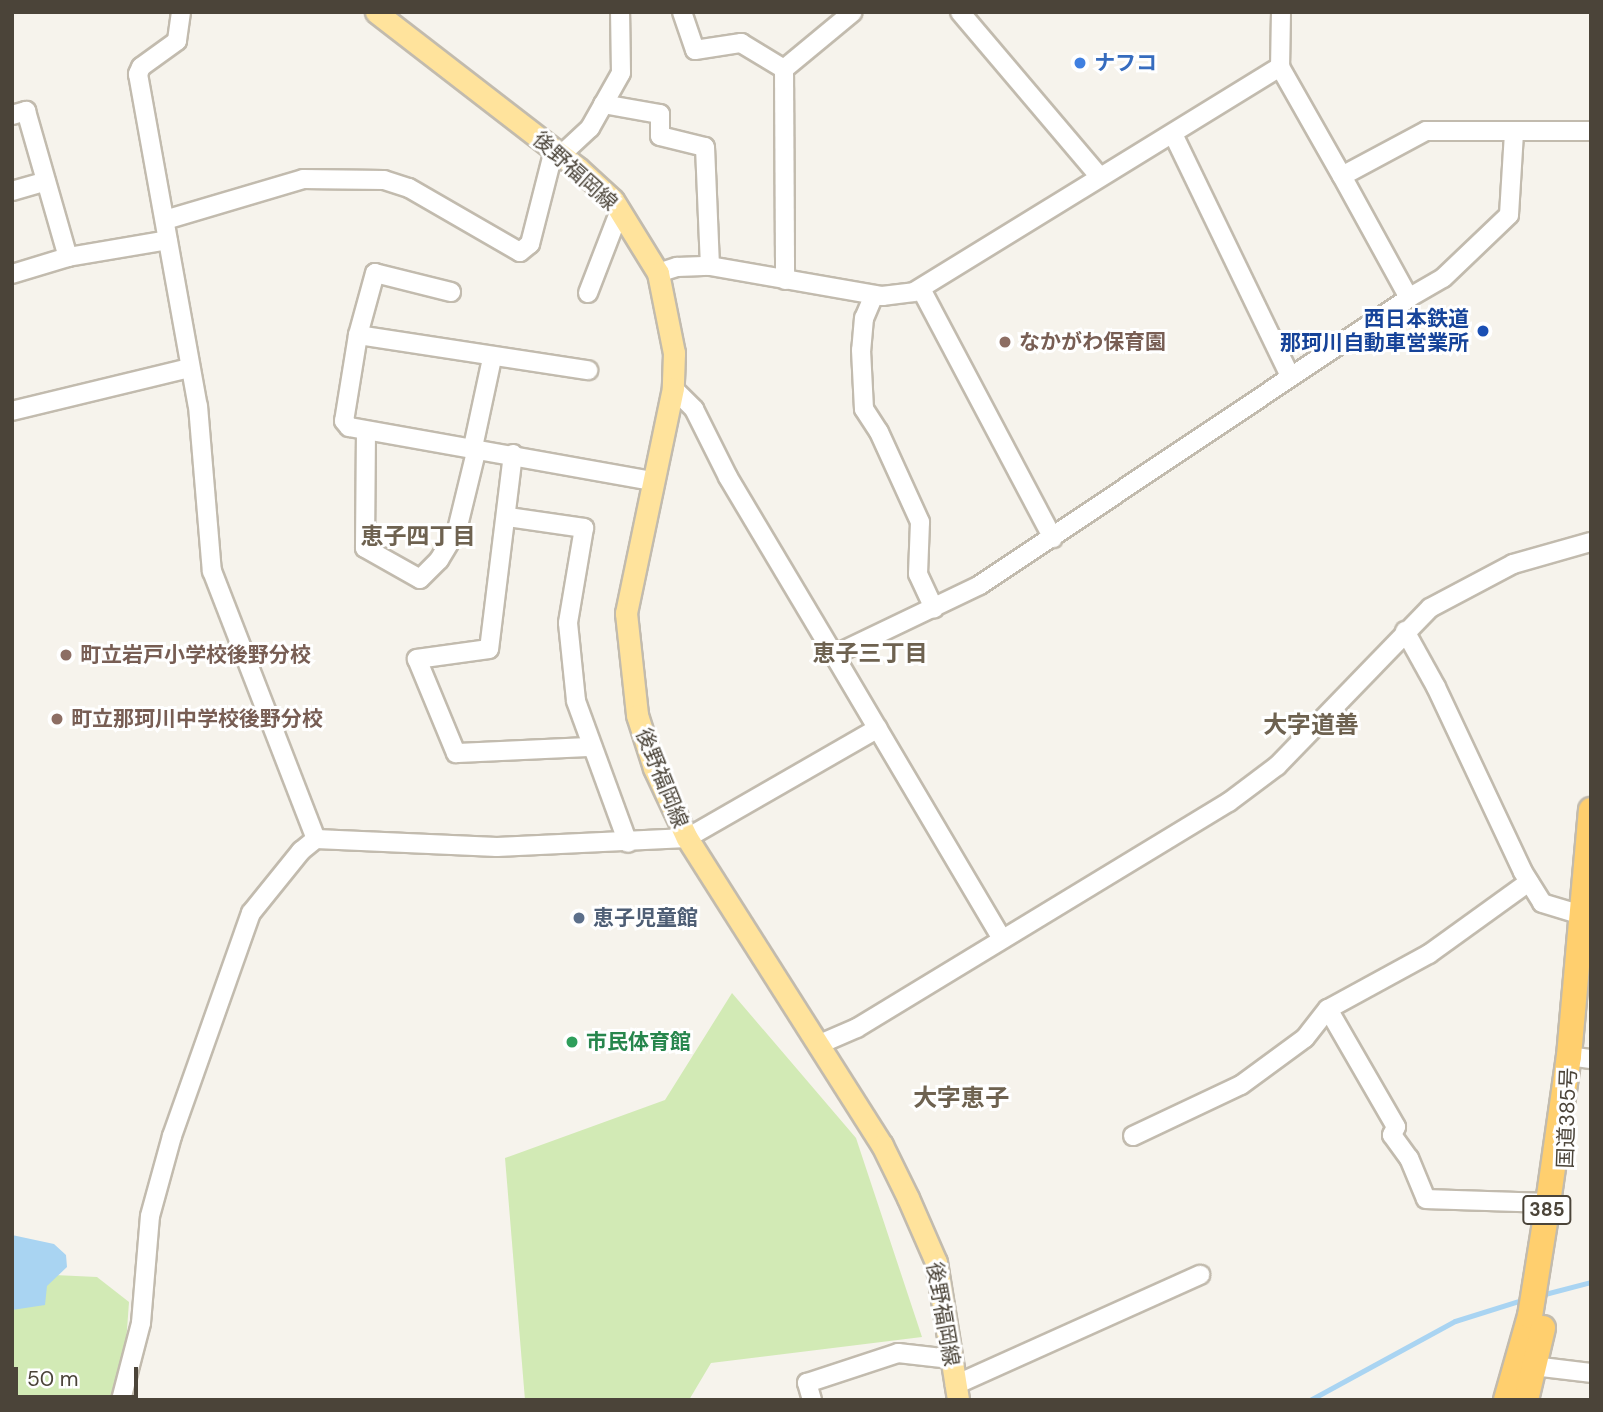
<!DOCTYPE html>
<meta charset="utf-8">
<style>
body{margin:0}
#map{position:relative;width:1603px;height:1412px;overflow:hidden;background:#f6f3ec;font-family:"DM Sans","Noto Sans JP",sans-serif}
div>[style]{position:absolute}
.green>*{inset:0;background:#d2eab5}
.water>*{inset:0;background:#a9d4f2}
.stream>*{height:5px;margin:-2.5px;padding:0 2.5px;transform-origin:2.5px;border-radius:2.5px;background:#a9d4f2}
.roads{filter:drop-shadow(2px 0 #c2bbae) drop-shadow(-2px 0 #c2bbae) drop-shadow(0 2px #c2bbae) drop-shadow(0 -2px #c2bbae)}
.minor>*{height:18px;margin:-9px;padding:0 9px;transform-origin:9px;border-radius:9px;background:#fff}
.major>*{height:21px;margin:-10.5px;padding:0 10.5px;transform-origin:10.5px;border-radius:10.5px;background:#ffe39c}
.highway>*{height:24px;margin:-12px;padding:0 12px;transform-origin:12px;border-radius:12px;background:#ffcf6e}
.dots>*{width:19px;height:19px;translate:-50% -50%;box-sizing:border-box;border:4px solid #fff;border-radius:50%}
span{translate:-50% -50%;white-space:nowrap;text-align:center;line-height:1.15;-webkit-text-stroke:6px #fff;paint-order:stroke}
.shield-label span{padding:2px 5px;background:#fff;border:2px solid;border-radius:5px;-webkit-text-stroke-width:0}
.shield-label{font-size:19px;color:#4b4439;font-weight:700}
.shop-label{font-size:21px;color:#366cbe;font-weight:700}
.left{translate:0 -50%;text-align:left}
.street-label{font-size:21px;color:#4b4439}
.transit-label{font-size:21px;color:#164399;font-weight:700}
.right{translate:-100% -50%;text-align:right}
.education-label{font-size:21px;color:#785e54;font-weight:700}
.service-label{font-size:21px;color:#4e5e75;font-weight:700}
.leisure-label{font-size:21px;color:#27864d;font-weight:700}
.neighbourhood-label{font-size:23px;color:#6e6250;font-weight:700}
.quarter-label{font-size:24px;color:#6e6250;font-weight:700}
.frame{position:absolute;inset:0;border:14px solid #4b4439;pointer-events:none}
.scale{position:absolute;left:14px;top:1367px;width:124px;height:32px;box-sizing:border-box;border:4px solid #4b4439;border-top:0;padding-left:9px;font-size:21px;line-height:24px;white-space:nowrap;color:#4b4439;-webkit-text-stroke:5px #fff;paint-order:stroke}
</style>
<div id="map">
<div class="green">
<i style="clip-path:polygon(732px 993px,856px 1138px,922px 1337px,711px 1363px,689px 1400px,525px 1400px,505px 1158px,665px 1100px)"></i>
<i style="clip-path:polygon(12px 1273px,97px 1277px,129px 1302px,124px 1371px,116px 1400px,12px 1400px)"></i>
</div>
<div class="water">
<i style="clip-path:polygon(12px 1235px,54px 1244px,66px 1255px,67px 1267px,47px 1286px,45px 1305px,12px 1310px)"></i>
</div>
<div class="stream">
<i style="left:1541px;top:1295px;width:52px;rotate:-14.6deg"></i>
<i style="left:1310px;top:1400px;width:165px;rotate:-28.6deg"></i>
<i style="left:1455px;top:1321px;width:73px;rotate:-17.4deg"></i>
</div>
<div class="roads">
<div class="minor">
<i style="left:181px;top:12px;width:29px;rotate:98deg"></i>
<i style="left:177px;top:41px;width:44px;rotate:144.2deg"></i>
<i style="left:141px;top:67px;width:8px;rotate:113deg"></i>
<i style="left:138px;top:74px;width:337px;rotate:79.8deg"></i>
<i style="left:198px;top:406px;width:166px;rotate:85.2deg"></i>
<i style="left:212px;top:571px;width:287px;rotate:68.8deg"></i>
<i style="left:682px;top:12px;width:40px;rotate:71.1deg"></i>
<i style="left:695px;top:50px;width:47px;rotate:-8.7deg"></i>
<i style="left:741px;top:43px;width:50px;rotate:31.2deg"></i>
<i style="left:960px;top:12px;width:215px;rotate:49.7deg"></i>
<i style="left:1281px;top:12px;width:55px;rotate:91deg"></i>
<i style="left:1280px;top:67px;width:125px;rotate:60.4deg"></i>
<i style="left:784px;top:69px;width:211px;rotate:89.7deg"></i>
<i style="left:784px;top:69px;width:89px;rotate:-39.6deg"></i>
<i style="left:603px;top:104px;width:58px;rotate:10deg"></i>
<i style="left:660px;top:114px;width:22px;rotate:90deg"></i>
<i style="left:660px;top:136px;width:46px;rotate:13.7deg"></i>
<i style="left:705px;top:147px;width:119px;rotate:87.6deg"></i>
<i style="left:12px;top:115px;width:15px;rotate:-16deg"></i>
<i style="left:26px;top:111px;width:152px;rotate:74deg"></i>
<i style="left:1514px;top:133px;width:82px;rotate:93.5deg"></i>
<i style="left:1509px;top:215px;width:91px;rotate:136.3deg"></i>
<i style="left:1443px;top:278px;width:39px;rotate:150deg"></i>
<i style="left:1409px;top:298px;width:139px;rotate:-118.8deg"></i>
<i style="left:1342px;top:176px;width:95px;rotate:-28.2deg"></i>
<i style="left:1426px;top:131px;width:165px"></i>
<i style="left:1173px;top:134px;width:269px;rotate:64.2deg"></i>
<i style="left:561px;top:155px;width:40px;rotate:-43deg"></i>
<i style="left:590px;top:128px;width:63px;rotate:-60.6deg"></i>
<i style="left:621px;top:73px;width:61px;rotate:-90.9deg"></i>
<i style="left:12px;top:191px;width:35px;rotate:-16deg"></i>
<i style="left:165px;top:220px;width:144px;rotate:-16.5deg"></i>
<i style="left:303px;top:179px;width:81px;rotate:0.7deg"></i>
<i style="left:384px;top:180px;width:26px;rotate:18deg"></i>
<i style="left:409px;top:188px;width:128px;rotate:30deg"></i>
<i style="left:520px;top:252px;width:13px;rotate:-39deg"></i>
<i style="left:530px;top:244px;width:97px;rotate:-75.7deg"></i>
<i style="left:658px;top:273px;width:20px;rotate:-18deg"></i>
<i style="left:677px;top:267px;width:33px;rotate:-2deg"></i>
<i style="left:710px;top:266px;width:175px;rotate:9.9deg"></i>
<i style="left:882px;top:296px;width:32px;rotate:-7deg"></i>
<i style="left:914px;top:292px;width:430px;rotate:-31.6deg"></i>
<i style="left:12px;top:274px;width:59px;rotate:-16.9deg"></i>
<i style="left:68px;top:257px;width:101px;rotate:-9.6deg"></i>
<i style="left:921px;top:289px;width:282px;rotate:62.1deg"></i>
<i style="left:451px;top:292px;width:78px;rotate:-166deg"></i>
<i style="left:375px;top:273px;width:64px;rotate:105.3deg"></i>
<i style="left:358px;top:335px;width:87px;rotate:99.2deg"></i>
<i style="left:344px;top:421px;width:8px;rotate:50deg"></i>
<i style="left:349px;top:427px;width:308px;rotate:10.1deg"></i>
<i style="left:588px;top:293px;width:89px;rotate:-68.9deg"></i>
<i style="left:874px;top:295px;width:25px;rotate:113deg"></i>
<i style="left:864px;top:318px;width:32px;rotate:95deg"></i>
<i style="left:861px;top:350px;width:59px;rotate:87.1deg"></i>
<i style="left:864px;top:409px;width:27px;rotate:57deg"></i>
<i style="left:879px;top:432px;width:99px;rotate:65.5deg"></i>
<i style="left:920px;top:522px;width:52px;rotate:92.2deg"></i>
<i style="left:918px;top:574px;width:38px;rotate:65deg"></i>
<i style="left:358px;top:335px;width:233px;rotate:8.7deg"></i>
<i style="left:673px;top:388px;width:30px;rotate:45deg"></i>
<i style="left:694px;top:409px;width:76px;rotate:63.4deg"></i>
<i style="left:728px;top:477px;width:207px;rotate:59.2deg"></i>
<i style="left:12px;top:411px;width:183px;rotate:-13.6deg"></i>
<i style="left:366px;top:431px;width:117px;rotate:90.5deg"></i>
<i style="left:365px;top:548px;width:63px;rotate:29.4deg"></i>
<i style="left:420px;top:579px;width:27px;rotate:-45deg"></i>
<i style="left:439px;top:560px;width:35px;rotate:-59deg"></i>
<i style="left:457px;top:530px;width:84px;rotate:-76.3deg"></i>
<i style="left:473px;top:447px;width:91px;rotate:-77.9deg"></i>
<i style="left:513px;top:454px;width:196px;rotate:97deg"></i>
<i style="left:489px;top:649px;width:73px;rotate:172.1deg"></i>
<i style="left:417px;top:659px;width:102px;rotate:67.5deg"></i>
<i style="left:456px;top:753px;width:134px;rotate:-2.6deg"></i>
<i style="left:508px;top:517px;width:77px;rotate:8.2deg"></i>
<i style="left:584px;top:528px;width:96px;rotate:99.6deg"></i>
<i style="left:568px;top:623px;width:78px;rotate:84.1deg"></i>
<i style="left:576px;top:701px;width:151px;rotate:69.9deg"></i>
<i style="left:1405px;top:631px;width:64px;rotate:61deg"></i>
<i style="left:1436px;top:687px;width:204px;rotate:64.8deg"></i>
<i style="left:1523px;top:872px;width:36px;rotate:58deg"></i>
<i style="left:1542px;top:903px;width:42px;rotate:16.7deg"></i>
<i style="left:1002px;top:939px;width:330px;rotate:-120.6deg"></i>
<i style="left:834px;top:655px;width:162px;rotate:-25.6deg"></i>
<i style="left:980px;top:585px;width:516px;rotate:-33.78deg"></i>
<i style="left:1328px;top:1009px;width:136px;rotate:60deg"></i>
<i style="left:1396px;top:1127px;width:9px;rotate:117deg"></i>
<i style="left:1392px;top:1135px;width:29px;rotate:54deg"></i>
<i style="left:1409px;top:1158px;width:44px;rotate:67.5deg"></i>
<i style="left:1426px;top:1199px;width:122px;rotate:1.9deg"></i>
<i style="left:820px;top:1044px;width:40px;rotate:-23.4deg"></i>
<i style="left:857px;top:1028px;width:435px;rotate:-31.3deg"></i>
<i style="left:1229px;top:802px;width:60px;rotate:-36.9deg"></i>
<i style="left:1277px;top:766px;width:220px;rotate:-45.9deg"></i>
<i style="left:1430px;top:608px;width:94px;rotate:-27.9deg"></i>
<i style="left:1513px;top:564px;width:81px;rotate:-15.8deg"></i>
<i style="left:1569px;top:1056px;width:22px;rotate:8deg"></i>
<i style="left:1133px;top:1136px;width:119px;rotate:-25.3deg"></i>
<i style="left:1241px;top:1085px;width:79px;rotate:-36.3deg"></i>
<i style="left:1305px;top:1038px;width:37px;rotate:-52deg"></i>
<i style="left:1328px;top:1009px;width:115px;rotate:-28.6deg"></i>
<i style="left:1429px;top:954px;width:123px;rotate:-35.8deg"></i>
<i style="left:1525px;top:1365px;width:66px;rotate:6.9deg"></i>
<i style="left:955px;top:1385px;width:269px;rotate:-24.2deg"></i>
<i style="left:121px;top:1400px;width:80px;rotate:-75.4deg"></i>
<i style="left:141px;top:1323px;width:107px;rotate:-85.2deg"></i>
<i style="left:150px;top:1216px;width:83px;rotate:-74.6deg"></i>
<i style="left:172px;top:1136px;width:237px;rotate:-70.5deg"></i>
<i style="left:251px;top:913px;width:80px;rotate:-51.1deg"></i>
<i style="left:301px;top:851px;width:19px;rotate:-39deg"></i>
<i style="left:316px;top:839px;width:181px;rotate:2.5deg"></i>
<i style="left:497px;top:847px;width:190px;rotate:-2.7deg"></i>
<i style="left:687px;top:838px;width:220px;rotate:-29.9deg"></i>
<i style="left:812px;top:1400px;width:18px;rotate:-106deg"></i>
<i style="left:807px;top:1383px;width:96px;rotate:-18.2deg"></i>
<i style="left:898px;top:1353px;width:53px;rotate:6.5deg"></i>
</div>
<div class="major">
<i style="left:376px;top:12px;width:255px;rotate:37.7deg"></i>
<i style="left:578px;top:168px;width:47px;rotate:42.4deg"></i>
<i style="left:613px;top:200px;width:86px;rotate:58.3deg"></i>
<i style="left:658px;top:273px;width:82px;rotate:78.7deg"></i>
<i style="left:674px;top:353px;width:35px;rotate:92deg"></i>
<i style="left:673px;top:388px;width:230px;rotate:101.8deg"></i>
<i style="left:626px;top:613px;width:103px;rotate:83.8deg"></i>
<i style="left:637px;top:715px;width:56px;rotate:72.2deg"></i>
<i style="left:654px;top:768px;width:77px;rotate:64.8deg"></i>
<i style="left:687px;top:838px;width:364px;rotate:57.6deg"></i>
<i style="left:882px;top:1145px;width:59px;rotate:63.9deg"></i>
<i style="left:908px;top:1198px;width:70px;rotate:66.4deg"></i>
<i style="left:936px;top:1262px;width:140px;rotate:80.9deg"></i>
</div>
<div class="highway">
<i style="left:1506px;top:1400px;width:87px;rotate:-74.1deg"></i>
<i style="left:1530px;top:1316px;width:114px;rotate:-80.9deg"></i>
<i style="left:1548px;top:1203px;width:148px;rotate:-81.9deg"></i>
<i style="left:1569px;top:1056px;width:247px;rotate:-84.9deg"></i>
<i style="left:1526px;top:1400px;width:74px;rotate:-76.7deg"></i>
</div>
</div>
<div class="dots">
<i style="left:1080px;top:63px;background:#3f7fe0"></i>
<i style="left:1483px;top:331px;background:#1a4fb4"></i>
<i style="left:1005px;top:342px;background:#8d6e63"></i>
<i style="left:66px;top:655px;background:#8d6e63"></i>
<i style="left:57px;top:719px;background:#8d6e63"></i>
<i style="left:579px;top:918px;background:#5c6f8a"></i>
<i style="left:572px;top:1042px;background:#2e9e5b"></i>
</div>
<div class="shield-label">
<span style="left:1547px;top:1210px">385</span>
</div>
<div class="shop-label">
<span class="left" style="left:1094px;top:63px">ナフコ</span>
</div>
<div class="street-label">
<span style="left:575px;top:171px;rotate:42deg">後野福岡線</span>
<span style="left:662px;top:778px;rotate:68deg">後野福岡線</span>
<span style="left:1567px;top:1118px;rotate:-88deg">国道385号</span>
<span style="left:943px;top:1314px;rotate:80deg">後野福岡線</span>
</div>
<div class="transit-label">
<span class="right" style="left:1469px;top:331px">西日本鉄道<br>那珂川自動車営業所</span>
</div>
<div class="education-label">
<span class="left" style="left:1019px;top:342px">なかがわ保育園</span>
<span class="left" style="left:80px;top:655px">町立岩戸小学校後野分校</span>
<span class="left" style="left:71px;top:719px">町立那珂川中学校後野分校</span>
</div>
<div class="service-label">
<span class="left" style="left:593px;top:918px">恵子児童館</span>
</div>
<div class="leisure-label">
<span class="left" style="left:586px;top:1042px">市民体育館</span>
</div>
<div class="neighbourhood-label">
<span style="left:418px;top:536px">恵子四丁目</span>
<span style="left:870px;top:653px">恵子三丁目</span>
</div>
<div class="quarter-label">
<span style="left:1311px;top:725px">大字道善</span>
<span style="left:961px;top:1098px">大字恵子</span>
</div>
<div class="frame"></div>
<div class="scale">50 m</div>
</div>
